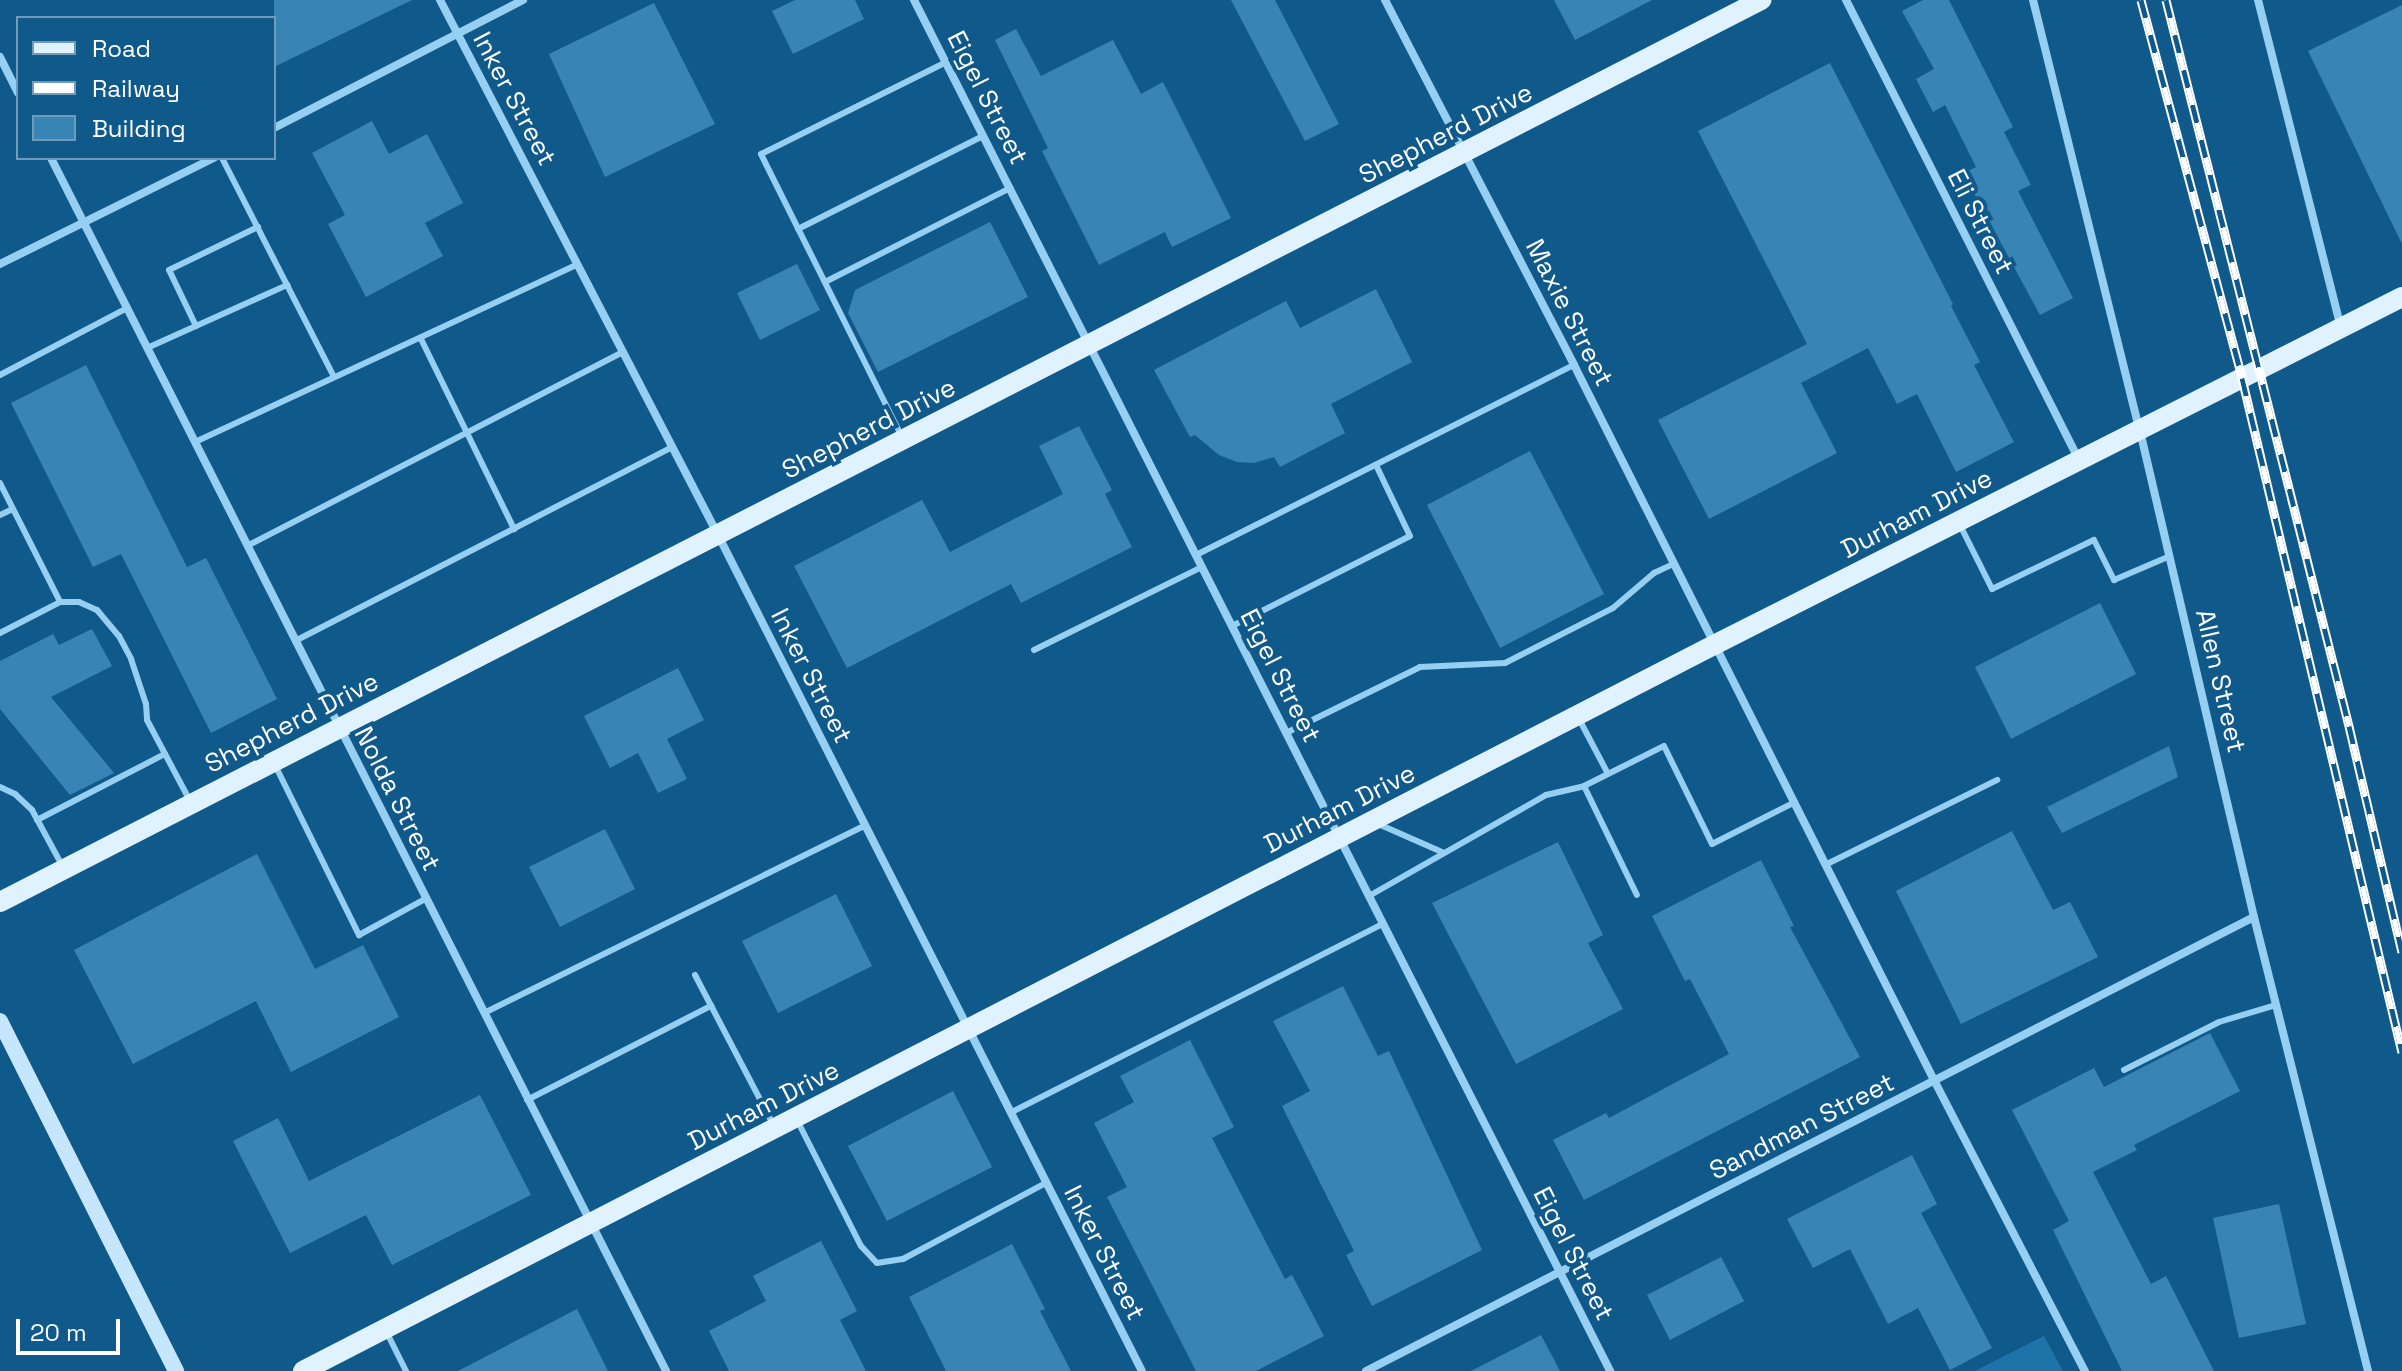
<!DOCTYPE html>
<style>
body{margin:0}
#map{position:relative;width:2402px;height:1371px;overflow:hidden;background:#105a8b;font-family:"Space Grotesk",sans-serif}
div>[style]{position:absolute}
.green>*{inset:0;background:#1e74a9}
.building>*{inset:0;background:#3885b5}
.lane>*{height:6px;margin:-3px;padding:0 3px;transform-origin:3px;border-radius:3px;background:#96cff2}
.street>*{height:8px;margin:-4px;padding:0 4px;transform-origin:4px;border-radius:4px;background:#96cff2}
.secondary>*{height:16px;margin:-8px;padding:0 8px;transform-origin:8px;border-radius:8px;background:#c5e6fc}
.primary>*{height:20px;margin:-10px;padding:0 10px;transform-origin:10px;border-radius:10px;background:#e1f2ff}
.rail>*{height:9px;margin-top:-4.5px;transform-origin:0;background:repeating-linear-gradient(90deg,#105a8b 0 18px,#fff 0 36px);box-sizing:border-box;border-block:2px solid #fff}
span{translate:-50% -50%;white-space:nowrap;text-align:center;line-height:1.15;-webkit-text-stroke:8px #105a8b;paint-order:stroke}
.street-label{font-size:26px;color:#fff}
.legend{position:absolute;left:16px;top:16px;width:260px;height:144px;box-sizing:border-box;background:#105a8b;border:2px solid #709cb9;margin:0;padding:10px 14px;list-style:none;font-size:24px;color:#fff}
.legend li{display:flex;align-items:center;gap:16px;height:40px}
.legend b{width:40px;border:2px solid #709cb9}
.scale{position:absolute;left:16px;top:1319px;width:104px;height:36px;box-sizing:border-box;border:4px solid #fff;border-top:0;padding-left:10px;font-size:24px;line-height:28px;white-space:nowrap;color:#fff;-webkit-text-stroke:6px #105a8b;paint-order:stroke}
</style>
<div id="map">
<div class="green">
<i style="clip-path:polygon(2044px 1336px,2063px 1371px,1975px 1371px)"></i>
</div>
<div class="building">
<i style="clip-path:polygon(274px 0,412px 0,274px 67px)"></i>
<i style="clip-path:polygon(795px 0,855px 0,864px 19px,793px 54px,772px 11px)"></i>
<i style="clip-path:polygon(1231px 0,1275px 0,1339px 124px,1305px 141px)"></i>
<i style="clip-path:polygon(1554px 0,1652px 0,1575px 40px)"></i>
<i style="clip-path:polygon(1923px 0,1949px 0,2013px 127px,2004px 132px,2031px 185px,2018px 191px,2073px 298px,2040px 315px,1963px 173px,1976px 167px,1945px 105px,1933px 112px,1916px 79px,1934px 69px,1902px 11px)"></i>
<i style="clip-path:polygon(654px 3px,715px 124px,605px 177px,549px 54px)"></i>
<i style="clip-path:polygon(2402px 5px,2402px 244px,2308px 51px)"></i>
<i style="clip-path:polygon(1016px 29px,1041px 76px,1113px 40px,1141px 94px,1163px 82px,1231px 218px,1172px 247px,1165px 232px,1099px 265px,1042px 151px,1048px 148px,995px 40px)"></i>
<i style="clip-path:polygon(1830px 63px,1953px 304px,1951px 306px,1980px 362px,1974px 365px,2014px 442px,1956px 472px,1917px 394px,1897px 404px,1868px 348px,1801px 383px,1837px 453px,1709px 519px,1658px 420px,1807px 344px,1698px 131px)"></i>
<i style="clip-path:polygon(372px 121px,389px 154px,427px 134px,463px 203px,425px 223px,443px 256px,366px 297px,328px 224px,345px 215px,312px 153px)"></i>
<i style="clip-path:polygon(990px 222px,1028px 297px,878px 372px,848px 313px,855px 290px)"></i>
<i style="clip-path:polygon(797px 264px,820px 310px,760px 340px,737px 293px)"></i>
<i style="clip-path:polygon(1376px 289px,1412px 362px,1331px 404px,1345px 433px,1280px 467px,1274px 457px,1254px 463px,1237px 462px,1219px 455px,1195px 435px,1190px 437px,1154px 370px,1286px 301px,1300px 328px)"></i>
<i style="clip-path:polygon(86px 365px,187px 567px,206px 558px,277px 699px,211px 733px,121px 554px,93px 567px,11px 403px)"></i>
<i style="clip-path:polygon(1079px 426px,1112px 490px,1105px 494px,1132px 547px,1021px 603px,1011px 584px,847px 668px,794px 566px,922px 500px,950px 552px,1063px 494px,1039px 446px)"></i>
<i style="clip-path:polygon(1530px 451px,1604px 594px,1500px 648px,1427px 505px)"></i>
<i style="clip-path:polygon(2100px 603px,2136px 674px,2011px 739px,1975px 667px)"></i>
<i style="clip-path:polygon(92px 629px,112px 666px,51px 697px,114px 773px,70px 795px,0 709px,0 661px,53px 634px,59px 645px)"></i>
<i style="clip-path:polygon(678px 668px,704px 720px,667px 739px,687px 779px,658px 793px,638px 753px,610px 768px,584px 716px)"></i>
<i style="clip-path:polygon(2169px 746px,2178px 777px,2062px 833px,2047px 807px)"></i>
<i style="clip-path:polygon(605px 829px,635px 889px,560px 927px,529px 867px)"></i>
<i style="clip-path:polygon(2012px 831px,2053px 910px,2070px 902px,2098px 957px,1961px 1024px,1896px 891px)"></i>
<i style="clip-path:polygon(1558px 842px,1603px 935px,1588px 943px,1623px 1009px,1516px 1064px,1432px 903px)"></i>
<i style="clip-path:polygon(257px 854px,315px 969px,363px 945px,399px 1017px,291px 1072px,256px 1001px,133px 1064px,74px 950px)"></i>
<i style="clip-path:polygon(1761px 860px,1794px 926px,1790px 927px,1860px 1057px,1584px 1200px,1553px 1140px,1606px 1113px,1609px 1118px,1729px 1054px,1690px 979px,1685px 981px,1652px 916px)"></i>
<i style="clip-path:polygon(836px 894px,872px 966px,778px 1013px,742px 941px)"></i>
<i style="clip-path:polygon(1343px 986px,1378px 1056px,1389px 1051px,1482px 1250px,1372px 1306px,1346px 1255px,1354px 1251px,1282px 1106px,1310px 1091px,1273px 1021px)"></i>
<i style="clip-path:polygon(2210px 1033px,2240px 1091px,2134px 1145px,2137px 1150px,2093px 1172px,2151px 1284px,2166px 1276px,2214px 1371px,2122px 1371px,2053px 1230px,2069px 1221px,2012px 1110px,2094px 1068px,2104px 1087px)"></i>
<i style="clip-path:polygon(1190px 1040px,1234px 1127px,1212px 1138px,1285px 1279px,1292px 1275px,1324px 1336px,1256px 1371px,1196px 1371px,1107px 1197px,1127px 1187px,1094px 1123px,1134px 1102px,1120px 1076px)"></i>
<i style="clip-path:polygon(953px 1091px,992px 1167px,887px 1221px,848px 1146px)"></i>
<i style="clip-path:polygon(480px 1095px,531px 1195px,392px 1265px,366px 1215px,290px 1253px,233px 1141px,278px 1118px,309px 1181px)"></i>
<i style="clip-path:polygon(1912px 1155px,1937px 1204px,1921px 1213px,1992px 1348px,1950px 1370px,1918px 1308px,1888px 1324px,1850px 1249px,1813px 1268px,1787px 1219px)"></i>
<i style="clip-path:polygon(2279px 1204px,2306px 1324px,2239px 1338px,2213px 1218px)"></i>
<i style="clip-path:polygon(821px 1241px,857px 1311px,840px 1320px,866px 1371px,729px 1371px,709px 1331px,766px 1301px,753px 1276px)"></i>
<i style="clip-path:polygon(1012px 1244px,1045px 1309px,1040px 1311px,1071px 1371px,946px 1371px,909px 1297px)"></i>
<i style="clip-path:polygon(1721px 1257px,1744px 1301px,1670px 1340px,1647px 1295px)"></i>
<i style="clip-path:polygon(577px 1309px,608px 1371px,458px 1371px)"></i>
<i style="clip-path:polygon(1541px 1335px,1560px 1371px,1471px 1371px)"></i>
</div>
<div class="lane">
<i style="left:222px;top:158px;width:246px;rotate:62.9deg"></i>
<i style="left:798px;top:229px;width:207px;rotate:-26.7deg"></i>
<i style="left:825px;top:282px;width:208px;rotate:-26.9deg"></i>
<i style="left:196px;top:326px;width:62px;rotate:-115.7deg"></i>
<i style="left:169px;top:270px;width:99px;rotate:-25.8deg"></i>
<i style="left:421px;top:339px;width:212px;rotate:63.9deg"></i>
<i style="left:147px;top:348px;width:154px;rotate:-24.2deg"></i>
<i style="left:0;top:375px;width:144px;rotate:-27.8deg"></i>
<i style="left:902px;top:437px;width:316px;rotate:-116.5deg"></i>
<i style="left:761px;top:154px;width:207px;rotate:-26.4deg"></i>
<i style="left:195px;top:442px;width:422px;rotate:-24.9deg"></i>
<i style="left:0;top:483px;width:133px;rotate:63.2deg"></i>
<i style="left:0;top:515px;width:14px;rotate:-25deg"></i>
<i style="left:1959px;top:523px;width:74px;rotate:63.4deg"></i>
<i style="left:1992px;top:589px;width:113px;rotate:-25.7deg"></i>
<i style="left:2094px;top:540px;width:45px;rotate:63.4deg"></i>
<i style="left:2114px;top:580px;width:61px;rotate:-23.2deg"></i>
<i style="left:247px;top:546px;width:423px;rotate:-27.3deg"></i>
<i style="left:1196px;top:555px;width:423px;rotate:-26.7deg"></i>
<i style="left:1232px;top:626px;width:199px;rotate:-26.8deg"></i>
<i style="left:1410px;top:536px;width:79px;rotate:-115.6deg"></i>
<i style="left:0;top:633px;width:68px;rotate:-27.3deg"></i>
<i style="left:60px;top:602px;width:19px"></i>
<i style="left:79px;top:602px;width:20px;rotate:24deg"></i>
<i style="left:97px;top:610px;width:34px;rotate:50deg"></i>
<i style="left:119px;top:636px;width:26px;rotate:62deg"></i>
<i style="left:131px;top:659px;width:47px;rotate:71.6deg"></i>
<i style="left:146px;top:704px;width:16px;rotate:86deg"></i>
<i style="left:147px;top:720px;width:92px;rotate:62deg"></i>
<i style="left:295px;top:641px;width:424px;rotate:-27.2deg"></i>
<i style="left:1034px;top:650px;width:187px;rotate:-26.3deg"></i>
<i style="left:1578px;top:717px;width:64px;rotate:62.2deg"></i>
<i style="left:1286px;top:733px;width:149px;rotate:-26.2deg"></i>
<i style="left:1420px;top:667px;width:85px;rotate:-2.7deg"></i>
<i style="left:1505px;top:663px;width:121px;rotate:-27deg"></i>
<i style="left:1613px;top:608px;width:54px;rotate:-40.5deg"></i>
<i style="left:1654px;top:573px;width:21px;rotate:-25deg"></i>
<i style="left:275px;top:765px;width:190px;rotate:63.7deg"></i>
<i style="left:359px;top:935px;width:75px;rotate:-28.6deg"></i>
<i style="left:1584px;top:786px;width:121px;rotate:64.1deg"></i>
<i style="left:0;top:787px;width:17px;rotate:25deg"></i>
<i style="left:15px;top:794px;width:23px;rotate:43deg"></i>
<i style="left:32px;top:810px;width:65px;rotate:61.5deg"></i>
<i style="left:37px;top:820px;width:144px;rotate:-27.3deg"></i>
<i style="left:1376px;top:823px;width:72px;rotate:23.7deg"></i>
<i style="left:1827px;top:864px;width:190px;rotate:-26.3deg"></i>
<i style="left:1369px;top:896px;width:204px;rotate:-29.7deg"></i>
<i style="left:1546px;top:795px;width:39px;rotate:-13deg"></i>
<i style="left:1584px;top:786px;width:89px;rotate:-26.6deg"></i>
<i style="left:1664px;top:746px;width:109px;rotate:63.9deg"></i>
<i style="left:1712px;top:844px;width:93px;rotate:-26.8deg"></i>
<i style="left:695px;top:975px;width:170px;rotate:62.4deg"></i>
<i style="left:484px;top:1013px;width:424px;rotate:-26.2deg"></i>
<i style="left:2124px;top:1070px;width:106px;rotate:-26.8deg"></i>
<i style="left:2219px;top:1022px;width:59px;rotate:-16.6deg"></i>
<i style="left:527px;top:1100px;width:207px;rotate:-27.1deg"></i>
<i style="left:1010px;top:1113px;width:418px;rotate:-26.9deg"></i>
<i style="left:798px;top:1122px;width:139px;rotate:63.1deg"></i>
<i style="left:861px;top:1246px;width:23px;rotate:47deg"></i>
<i style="left:877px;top:1263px;width:26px;rotate:-9deg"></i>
<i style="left:903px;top:1259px;width:162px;rotate:-28deg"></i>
<i style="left:386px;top:1331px;width:45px;rotate:63.4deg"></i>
</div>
<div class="street">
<i style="left:440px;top:0;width:603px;rotate:62.54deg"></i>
<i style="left:718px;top:535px;width:937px;rotate:63.11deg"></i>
<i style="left:914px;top:0;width:1538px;rotate:63.08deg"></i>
<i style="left:1385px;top:0;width:411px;rotate:62.6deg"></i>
<i style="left:1574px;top:365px;width:803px;rotate:63.28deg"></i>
<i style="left:1935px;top:1082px;width:326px;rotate:62.6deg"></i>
<i style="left:1846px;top:0;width:516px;rotate:63.14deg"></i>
<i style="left:2033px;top:0;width:444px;rotate:76.1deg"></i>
<i style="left:2140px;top:431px;width:499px;rotate:76.8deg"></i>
<i style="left:2254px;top:917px;width:468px;rotate:75.9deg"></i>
<i style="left:2258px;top:0;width:337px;rotate:75.8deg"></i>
<i style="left:0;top:57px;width:40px;rotate:63.4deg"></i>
<i style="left:274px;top:128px;width:280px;rotate:-27.2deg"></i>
<i style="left:51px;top:158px;width:1360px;rotate:63.11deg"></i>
<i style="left:0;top:264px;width:239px;rotate:-26.4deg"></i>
<i style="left:1366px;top:1371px;width:997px;rotate:-27.08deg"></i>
</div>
<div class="secondary">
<i style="left:0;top:1021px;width:392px;rotate:63.3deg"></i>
</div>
<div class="primary">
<i style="left:0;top:902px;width:1979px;rotate:-27.12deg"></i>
<i style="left:303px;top:1371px;width:1587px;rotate:-27.23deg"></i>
<i style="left:1714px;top:645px;width:771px;rotate:-26.83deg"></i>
</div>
<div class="rail">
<i style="left:2141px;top:0;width:391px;rotate:75deg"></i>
<i style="left:2242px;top:378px;width:693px;rotate:76.65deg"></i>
<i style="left:2166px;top:0;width:749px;rotate:75.85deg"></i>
<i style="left:2349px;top:726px;width:232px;rotate:76.8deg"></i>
</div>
<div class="street-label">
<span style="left:987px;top:98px;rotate:63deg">Eigel Street</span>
<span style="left:514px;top:99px;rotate:62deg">Inker Street</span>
<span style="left:1446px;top:134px;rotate:-27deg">Shepherd Drive</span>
<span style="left:1980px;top:222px;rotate:63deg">Eli Street</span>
<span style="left:1569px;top:313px;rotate:63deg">Maxie Street</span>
<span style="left:869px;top:429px;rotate:-27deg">Shepherd Drive</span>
<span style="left:1917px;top:514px;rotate:-27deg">Durham Drive</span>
<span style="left:811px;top:676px;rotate:63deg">Inker Street</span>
<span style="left:1280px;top:676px;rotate:63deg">Eigel Street</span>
<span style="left:2220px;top:681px;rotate:77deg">Allen Street</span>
<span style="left:292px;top:723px;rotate:-27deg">Shepherd Drive</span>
<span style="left:397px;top:799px;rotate:63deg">Nolda Street</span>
<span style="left:1340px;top:809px;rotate:-27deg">Durham Drive</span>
<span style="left:764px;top:1106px;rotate:-27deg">Durham Drive</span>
<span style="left:1802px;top:1127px;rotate:-27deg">Sandman Street</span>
<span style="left:1104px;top:1253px;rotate:63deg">Inker Street</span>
<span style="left:1573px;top:1254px;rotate:63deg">Eigel Street</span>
</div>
<ul class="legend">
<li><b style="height:10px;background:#e1f2ff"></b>Road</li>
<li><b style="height:10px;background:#fff"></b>Railway</li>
<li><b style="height:22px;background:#3885b5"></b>Building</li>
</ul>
<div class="scale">20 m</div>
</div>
